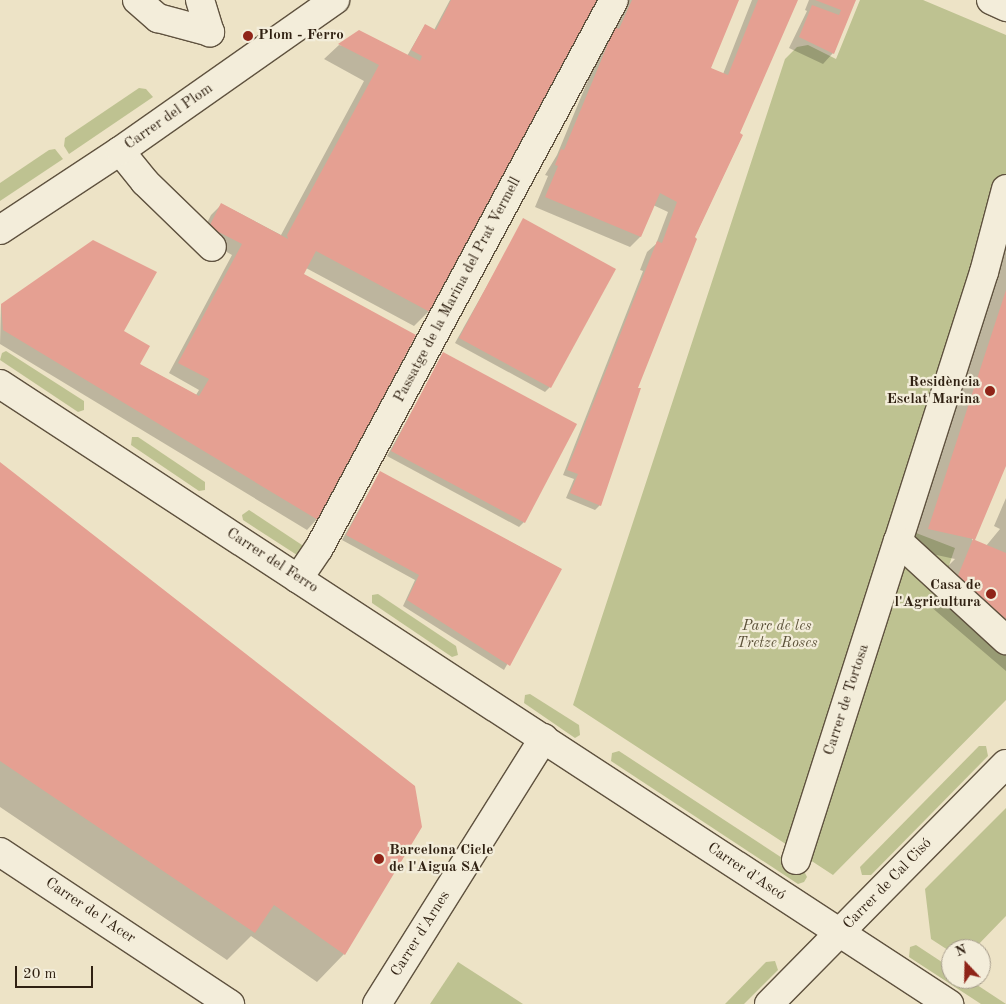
<!DOCTYPE html>
<meta charset="utf-8">
<style>
body{margin:0}
#map{position:relative;width:1006px;height:1004px;overflow:hidden;background:#ede3c6;font-family:"Old Standard TT",serif}
div>[style]{position:absolute}
.green>*{inset:0;background:#bec291}
.shadow>*{inset:0;background:#0003}
.building>*{inset:0;background:#e5a092}
.roads{filter:drop-shadow(1px 0 #5f523f) drop-shadow(-1px 0 #5f523f) drop-shadow(0 1px #5f523f) drop-shadow(0 -1px #5f523f)}
.minor>*{height:28px;margin:-14px;padding:0 14px;transform-origin:14px;border-radius:14px;background:#f3edda}
.dots>*{width:14px;height:14px;translate:-50% -50%;box-sizing:border-box;border:2px solid #f3edda;border-radius:50%}
span{translate:-50% -50%;white-space:nowrap;text-align:center;line-height:1.15;-webkit-text-stroke:4.5px #f3edda;paint-order:stroke}
.poi-label{font-size:15px;color:#302112;font-weight:700}
.left{translate:0 -50%;text-align:left}
.right{translate:-100% -50%;text-align:right}
.street-label{font-size:15px;color:#302112}
.park-label{font-size:15px;color:#5b5138;font-style:italic}
.north{position:absolute;left:941px;top:939px;width:50px;height:50px;box-sizing:border-box;background:#f3edda;border:1px solid #a59b8a;border-radius:50%;rotate:339deg;font-size:14px;font-weight:700;line-height:20px;text-align:center;color:#302112}
.north::after{content:'';display:block;margin:auto;width:18px;height:22px;background:#8f2418;clip-path:polygon(50% 0,100% 100%,50% 72%,0 100%)}
.scale{position:absolute;left:15px;top:966px;width:78px;height:22px;box-sizing:border-box;border:2px solid #302112;border-top:0;padding-left:6px;font-size:15px;line-height:18px;white-space:nowrap;color:#302112;-webkit-text-stroke:4px #f3edda;paint-order:stroke}
</style>
<div id="map">
<div class="green">
<i style="clip-path:polygon(860px 0,923px 0,1006px 35px,1006px 222px,911px 531px,955px 548px,944px 580px,1006px 656px,1006px 700px,833px 875px,573px 705px,785px 59px,797px 47px,808px 45px,836px 59px)"></i>
<i style="clip-path:polygon(139px 88px,146px 89px,153px 97px,69px 154px,64px 146px,65px 138px)"></i>
<i style="clip-path:polygon(55px 149px,63px 159px,0 201px,0 183px,49px 150px)"></i>
<i style="clip-path:polygon(6px 351px,84px 401px,84px 410px,78px 412px,0 360px,2px 353px)"></i>
<i style="clip-path:polygon(132px 437px,138px 437px,205px 482px,205px 490px,199px 491px,131px 445px)"></i>
<i style="clip-path:polygon(249px 510px,302px 545px,302px 552px,297px 555px,243px 520px,242px 515px)"></i>
<i style="clip-path:polygon(378px 594px,456px 646px,458px 655px,452px 657px,372px 603px,372px 595px)"></i>
<i style="clip-path:polygon(530px 694px,579px 725px,580px 735px,575px 738px,524px 703px,525px 695px)"></i>
<i style="clip-path:polygon(979px 746px,986px 746px,988px 756px,871px 875px,862px 875px,860px 867px)"></i>
<i style="clip-path:polygon(619px 751px,805px 873px,807px 877px,804px 882px,798px 884px,611px 761px,612px 753px)"></i>
<i style="clip-path:polygon(1006px 808px,1006px 916px,974px 949px,951px 949px,951px 952px,931px 939px,925px 889px)"></i>
<i style="clip-path:polygon(916px 945px,951px 968px,951px 979px,968px 979px,1006px 1004px,981px 1004px,909px 957px,910px 947px)"></i>
<i style="clip-path:polygon(775px 961px,778px 970px,744px 1004px,725px 1004px,766px 962px)"></i>
<i style="clip-path:polygon(458px 962px,523px 1004px,430px 1004px)"></i>
</div>
<div class="shadow">
<i style="clip-path:polygon(450px 0,596px 0,526px 131px,522px 149px,508px 163px,429px 311px,414px 326px,306px 268px,302px 275px,317px 519px,307px 530px,0 344px,1px 305px,139px 364px,196px 395px,199px 390px,169px 373px,232px 255px,200px 237px,211px 215px,222px 204px,281px 235px,364px 81px,324px 59px,339px 45px,407px 56px,425px 25px,434px 30px)"></i>
<i style="clip-path:polygon(627px 0,737px 0,710px 68px,723px 74px,752px 0,796px 0,738px 134px,742px 136px,694px 238px,637px 388px,600px 505px,595px 510px,566px 498px,574px 479px,563px 475px,643px 271px,640px 270px,647px 252px,656px 244px,668px 212px,653px 205px,640px 237px,630px 247px,535px 207px,548px 176px,545px 175px,557px 155px,605px 39px,614px 30px)"></i>
<i style="clip-path:polygon(809px 0,855px 0,833px 53px,823px 64px,789px 48px,807px 11px,805px 10px)"></i>
<i style="clip-path:polygon(524px 220px,550px 387px,545px 392px,455px 343px)"></i>
<i style="clip-path:polygon(1006px 245px,1006px 460px,972px 540px,986px 546px,1000px 529px,994px 526px,1006px 498px,1006px 671px,930px 606px,946px 568px,955px 559px,909px 549px)"></i>
<i style="clip-path:polygon(444px 354px,524px 522px,519px 527px,387px 456px)"></i>
<i style="clip-path:polygon(0 464px,344px 954px,317px 982px,251px 936px,227px 960px,0 807px)"></i>
<i style="clip-path:polygon(380px 472px,561px 569px,504px 670px,403px 606px,415px 580px,342px 540px)"></i>
</div>
<div class="building">
<i style="clip-path:polygon(451px 0,597px 0,527px 131px,532px 133px,523px 150px,518px 147px,430px 312px,316px 251px,304px 274px,416px 335px,318px 520px,3px 330px,1px 304px,93px 240px,157px 272px,124px 331px,150px 346px,140px 364px,199px 396px,209px 379px,178px 363px,242px 244px,209px 227px,221px 203px,288px 239px,287px 235px,379px 65px,338px 44px,359px 30px,420px 61px,422px 56px,411px 50px,425px 24px,436px 30px)"></i>
<i style="clip-path:polygon(632px 0,739px 0,711px 68px,728px 75px,758px 0,798px 0,740px 133px,743px 135px,695px 237px,697px 239px,638px 388px,641px 388px,601px 506px,570px 493px,578px 474px,567px 470px,657px 241px,662px 243px,677px 202px,660px 193px,641px 237px,545px 197px,558px 166px,555px 165px,561px 149px,564px 150px,615px 27px,619px 29px)"></i>
<i style="clip-path:polygon(815px 0,856px 0,834px 54px,799px 37px,812px 5px,839px 15px,841px 10px)"></i>
<i style="clip-path:polygon(523px 218px,616px 269px,551px 388px,459px 338px)"></i>
<i style="clip-path:polygon(1006px 290px,1006px 466px,975px 540px,1006px 553px,1006px 619px,957px 578px,973px 539px,928px 529px)"></i>
<i style="clip-path:polygon(443px 352px,577px 424px,525px 523px,391px 451px)"></i>
<i style="clip-path:polygon(0 462px,415px 786px,422px 827px,345px 955px,274px 905px,255px 933px,0 761px)"></i>
<i style="clip-path:polygon(380px 471px,562px 569px,510px 666px,407px 600px,419px 575px,346px 535px)"></i>
</div>
<div class="roads">
<div class="minor">
<i style="left:137px;top:0;width:28px;rotate:41deg"></i>
<i style="left:158px;top:18px;width:54px;rotate:15.1deg"></i>
<i style="left:200px;top:0;width:34px;rotate:73deg"></i>
<i style="left:991px;top:0;width:17px;rotate:25deg"></i>
<i style="left:120px;top:151px;width:40px;rotate:51deg"></i>
<i style="left:145px;top:182px;width:93px;rotate:44.1deg"></i>
<i style="left:1006px;top:189px;width:86px;rotate:104.8deg"></i>
<i style="left:984px;top:272px;width:282px;rotate:107.7deg"></i>
<i style="left:898px;top:541px;width:147px;rotate:42.5deg"></i>
<i style="left:0;top:230px;width:144px;rotate:-33.4deg"></i>
<i style="left:120px;top:151px;width:263px;rotate:-35.1deg"></i>
<i style="left:0;top:384px;width:1134px;rotate:33.16deg"></i>
<i style="left:298px;top:579px;width:37px;rotate:-56deg"></i>
<i style="left:319px;top:548px;width:622px;rotate:-61.71deg"></i>
<i style="left:0;top:852px;width:276px;rotate:33.5deg"></i>
<i style="left:796px;top:860px;width:335px;rotate:-72.3deg"></i>
<i style="left:377px;top:1004px;width:314px;rotate:-57.9deg"></i>
<i style="left:769px;top:1004px;width:337px;rotate:-45.4deg"></i>
</div>
</div>
<div class="dots">
<i style="left:248px;top:36px;background:#8f2418"></i>
<i style="left:990px;top:391px;background:#8f2418"></i>
<i style="left:991px;top:594px;background:#8f2418"></i>
<i style="left:379px;top:859px;background:#8f2418"></i>
</div>
<div class="poi-label">
<span class="left" style="left:258px;top:36px">Plom - Ferro</span>
<span class="right" style="left:980px;top:391px">Residència<br>Esclat Marina</span>
<span class="right" style="left:981px;top:594px">Casa de<br>l'Agricultura</span>
<span class="left" style="left:389px;top:859px">Barcelona Cicle<br>de l'Aigua SA</span>
</div>
<div class="street-label">
<span style="left:169px;top:117px;rotate:-35deg">Carrer del Plom</span>
<span style="left:458px;top:290px;rotate:-62deg">Passatge de la Marina del Prat Vermell</span>
<span style="left:272px;top:561px;rotate:33deg">Carrer del Ferro</span>
<span style="left:847px;top:700px;rotate:-72deg">Carrer de Tortosa</span>
<span style="left:746px;top:872px;rotate:34deg">Carrer d'Ascó</span>
<span style="left:888px;top:884px;rotate:-46deg">Carrer de Cal Cisó</span>
<span style="left:90px;top:911px;rotate:34deg">Carrer de l'Acer</span>
<span style="left:421px;top:934px;rotate:-58deg">Carrer d'Arnes</span>
</div>
<div class="park-label">
<span style="left:777px;top:635px">Parc de les<br>Tretze Roses</span>
</div>
<div class="north">N</div>
<div class="scale">20 m</div>
</div>
